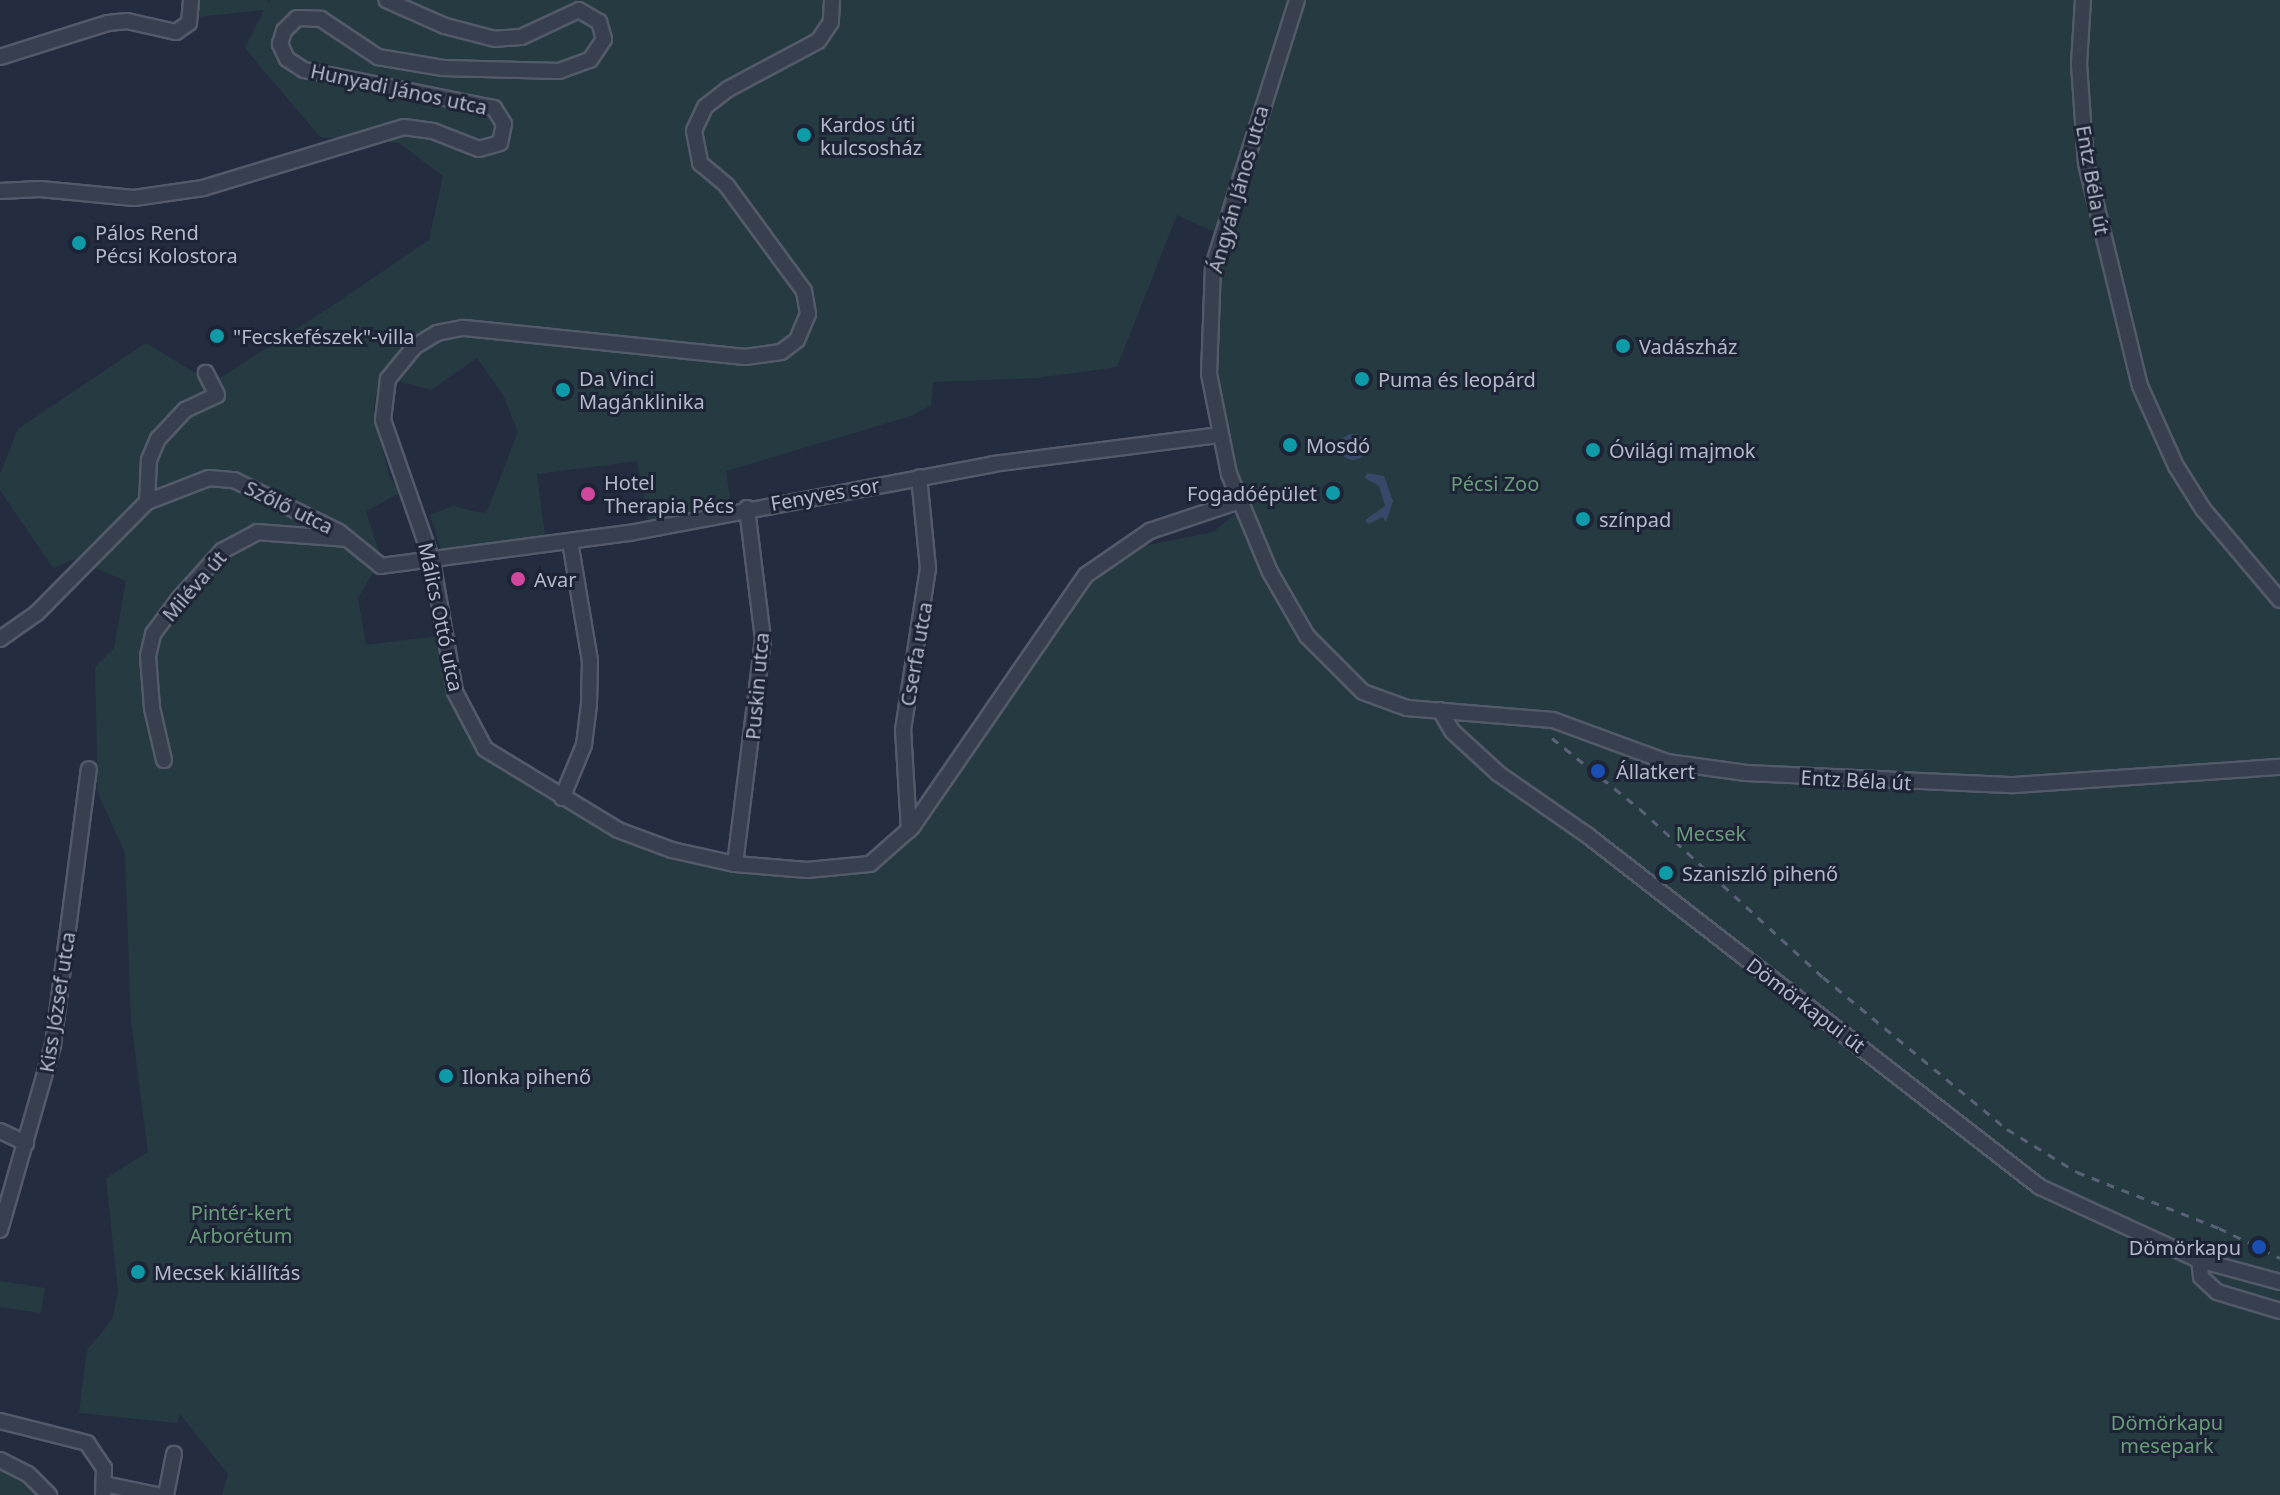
<!DOCTYPE html>
<meta charset="utf-8">
<style>
body{margin:0}
#map{position:relative;width:2280px;height:1495px;overflow:hidden;background:#242d40;font-family:"Noto Sans",sans-serif}
div>[style]{position:absolute}
.green>*{inset:0;background:#263b41}
.water>*{inset:0;background:#384869}
.round{border-radius:50%}
.roads{filter:drop-shadow(2px 0 #535a6a) drop-shadow(-2px 0 #535a6a) drop-shadow(0 2px #535a6a) drop-shadow(0 -2px #535a6a)}
.minor>*{height:14px;margin:-7px;padding:0 7px;transform-origin:7px;border-radius:7px;background:#383f4f}
.rail>*{height:3px;margin-top:-1.5px;transform-origin:0;background:repeating-linear-gradient(90deg,#5a6277 0 8px,transparent 0 16px)}
.dots>*{width:22px;height:22px;translate:-50% -50%;box-sizing:border-box;border:4px solid #1d2435;border-radius:50%}
span{translate:-50% -50%;white-space:nowrap;text-align:center;line-height:1.15;-webkit-text-stroke:6px #1d2435;paint-order:stroke}
.street-label{font-size:20px;color:#b4baca}
.poi-label{font-size:20px;color:#b4baca}
.left{translate:0 -50%;text-align:left}
.right{translate:-100% -50%;text-align:right}
.park-label{font-size:20px;color:#6a9c7b}
</style>
<div id="map">
<div class="green">
<i style="clip-path:polygon(evenodd,194px 0,269px 0,268px 4px,271px 0,2280px 0,2280px 1495px,222px 1495px,228px 1474px,180px 1414px,177px 1423px,79px 1413px,87px 1350px,112px 1320px,118px 1291px,106px 1178px,148px 1152px,131px 1021px,125px 853px,98px 793px,95px 667px,114px 648px,126px 581px,74px 559px,53px 568px,0 490px,0 474px,18px 429px,146px 343px,212px 383px,332px 306px,429px 240px,443px 176px,399px 143px,320px 137px,245px 48px,264px 10px,197px 17px,194px 0,1177px 215px,1219px 234px,1213px 266px,1222px 436px,1245px 505px,1213px 532px,1113px 552px,1063px 605px,912px 827px,870px 864px,735px 864px,618px 830px,485px 749px,455px 692px,446px 635px,366px 645px,358px 598px,381px 559px,366px 511px,400px 493px,389px 476px,373px 410px,380px 376px,431px 390px,477px 358px,503px 395px,518px 432px,486px 514px,453px 506px,430px 515px,442px 553px,545px 536px,537px 474px,637px 461px,648px 520px,731px 505px,726px 471px,911px 416px,931px 405px,933px 382px,1037px 378px,1117px 367px,1177px 215px)"></i>
<i style="clip-path:polygon(0 1281px,45px 1288px,41px 1313px,0 1307px)"></i>
<i style="clip-path:polygon(0 1468px,22px 1477px,38px 1495px,0 1495px)"></i>
</div>
<div class="water">
<i class="round" style="left:1340px;top:434px;width:26px;height:26px"></i>
<i style="clip-path:polygon(1367px 473px,1384px 476px,1393px 501px,1386px 522px,1383px 517px,1368px 524px,1365px 520px,1385px 506px,1379px 486px,1365px 478px)"></i>
</div>
<div class="roads">
<div class="minor">
<i style="left:832px;top:0;width:22px;rotate:93deg"></i>
<i style="left:831px;top:22px;width:23px;rotate:124deg"></i>
<i style="left:818px;top:41px;width:102px;rotate:151.9deg"></i>
<i style="left:728px;top:89px;width:29px;rotate:142deg"></i>
<i style="left:705px;top:107px;width:26px;rotate:115deg"></i>
<i style="left:694px;top:131px;width:33px;rotate:79deg"></i>
<i style="left:700px;top:163px;width:35px;rotate:40deg"></i>
<i style="left:727px;top:186px;width:130px;rotate:53.7deg"></i>
<i style="left:804px;top:291px;width:23px;rotate:80deg"></i>
<i style="left:808px;top:314px;width:28px;rotate:113deg"></i>
<i style="left:797px;top:340px;width:20px;rotate:143deg"></i>
<i style="left:781px;top:352px;width:36px;rotate:172deg"></i>
<i style="left:745px;top:357px;width:284px;rotate:-174.1deg"></i>
<i style="left:462px;top:328px;width:25px;rotate:169deg"></i>
<i style="left:437px;top:333px;width:26px;rotate:149deg"></i>
<i style="left:415px;top:346px;width:43px;rotate:129.3deg"></i>
<i style="left:388px;top:379px;width:41px;rotate:97deg"></i>
<i style="left:383px;top:420px;width:149px;rotate:70.8deg"></i>
<i style="left:432px;top:561px;width:133px;rotate:80deg"></i>
<i style="left:455px;top:692px;width:64px;rotate:62.2deg"></i>
<i style="left:485px;top:749px;width:156px;rotate:31.3deg"></i>
<i style="left:618px;top:830px;width:58px;rotate:20.3deg"></i>
<i style="left:672px;top:850px;width:65px;rotate:12.5deg"></i>
<i style="left:735px;top:864px;width:72px;rotate:4.8deg"></i>
<i style="left:807px;top:870px;width:63px;rotate:-5.4deg"></i>
<i style="left:870px;top:864px;width:56px;rotate:-41.4deg"></i>
<i style="left:912px;top:827px;width:306px;rotate:-55.4deg"></i>
<i style="left:1086px;top:575px;width:78px;rotate:-34.5deg"></i>
<i style="left:1150px;top:531px;width:94px;rotate:-18.6deg"></i>
<i style="left:1297px;top:0;width:279px;rotate:107.5deg"></i>
<i style="left:1213px;top:266px;width:108px;rotate:92.1deg"></i>
<i style="left:1209px;top:374px;width:102px;rotate:78.7deg"></i>
<i style="left:1229px;top:474px;width:106px;rotate:67.3deg"></i>
<i style="left:1270px;top:572px;width:74px;rotate:60deg"></i>
<i style="left:1307px;top:636px;width:79px;rotate:45deg"></i>
<i style="left:1363px;top:692px;width:47px;rotate:20deg"></i>
<i style="left:1407px;top:708px;width:146px;rotate:4.7deg"></i>
<i style="left:1553px;top:720px;width:121px;rotate:20.2deg"></i>
<i style="left:1667px;top:762px;width:80px;rotate:7.9deg"></i>
<i style="left:1746px;top:773px;width:268px;rotate:2.6deg"></i>
<i style="left:2014px;top:785px;width:267px;rotate:-3.9deg"></i>
<i style="left:2083px;top:0;width:64px;rotate:93.6deg"></i>
<i style="left:2079px;top:64px;width:99px;rotate:86deg"></i>
<i style="left:2086px;top:163px;width:229px;rotate:76.4deg"></i>
<i style="left:2140px;top:386px;width:88px;rotate:65.8deg"></i>
<i style="left:2176px;top:466px;width:51px;rotate:57.9deg"></i>
<i style="left:2203px;top:509px;width:119px;rotate:49.8deg"></i>
<i style="left:0;top:57px;width:113px;rotate:-17.5deg"></i>
<i style="left:108px;top:23px;width:19px;rotate:-6deg"></i>
<i style="left:127px;top:21px;width:50px;rotate:12.7deg"></i>
<i style="left:176px;top:32px;width:16px;rotate:-35deg"></i>
<i style="left:189px;top:23px;width:23px;rotate:-85deg"></i>
<i style="left:0;top:191px;width:40px;rotate:-2.9deg"></i>
<i style="left:40px;top:189px;width:94px;rotate:5.5deg"></i>
<i style="left:134px;top:198px;width:70px;rotate:-8.2deg"></i>
<i style="left:203px;top:188px;width:210px;rotate:-16.9deg"></i>
<i style="left:404px;top:127px;width:29px;rotate:8deg"></i>
<i style="left:433px;top:131px;width:49px;rotate:21.4deg"></i>
<i style="left:479px;top:149px;width:22px;rotate:-16deg"></i>
<i style="left:500px;top:143px;width:19px;rotate:-78deg"></i>
<i style="left:504px;top:124px;width:19px;rotate:-122deg"></i>
<i style="left:494px;top:108px;width:194px;rotate:-168.7deg"></i>
<i style="left:304px;top:70px;width:20px;rotate:-147deg"></i>
<i style="left:287px;top:59px;width:17px;rotate:-115deg"></i>
<i style="left:280px;top:44px;width:14px;rotate:-73deg"></i>
<i style="left:284px;top:31px;width:18px;rotate:-45deg"></i>
<i style="left:297px;top:18px;width:24px;rotate:2deg"></i>
<i style="left:321px;top:19px;width:69px;rotate:33.7deg"></i>
<i style="left:378px;top:57px;width:66px;rotate:9.6deg"></i>
<i style="left:443px;top:68px;width:116px;rotate:1.5deg"></i>
<i style="left:559px;top:71px;width:33px;rotate:-20deg"></i>
<i style="left:590px;top:60px;width:25px;rotate:-56deg"></i>
<i style="left:604px;top:39px;width:18px;rotate:-106deg"></i>
<i style="left:599px;top:22px;width:23px;rotate:-149deg"></i>
<i style="left:579px;top:10px;width:64px;rotate:155deg"></i>
<i style="left:521px;top:37px;width:26px;rotate:176deg"></i>
<i style="left:495px;top:39px;width:52px;rotate:-165.4deg"></i>
<i style="left:445px;top:26px;width:64px;rotate:-156.2deg"></i>
<i style="left:147px;top:502px;width:42px;rotate:-87.3deg"></i>
<i style="left:149px;top:460px;width:23px;rotate:-67deg"></i>
<i style="left:158px;top:439px;width:40px;rotate:-47deg"></i>
<i style="left:185px;top:410px;width:35px;rotate:-25deg"></i>
<i style="left:217px;top:395px;width:25px;rotate:-117deg"></i>
<i style="left:0;top:639px;width:45px;rotate:-35.1deg"></i>
<i style="left:37px;top:613px;width:156px;rotate:-45.3deg"></i>
<i style="left:147px;top:502px;width:66px;rotate:-21.2deg"></i>
<i style="left:209px;top:478px;width:25px;rotate:5deg"></i>
<i style="left:234px;top:480px;width:117px;rotate:26.3deg"></i>
<i style="left:339px;top:532px;width:54px;rotate:39deg"></i>
<i style="left:381px;top:566px;width:250px;rotate:-7.6deg"></i>
<i style="left:629px;top:533px;width:370px;rotate:-10.7deg"></i>
<i style="left:993px;top:464px;width:228px;rotate:-7.3deg"></i>
<i style="left:1440px;top:710px;width:24px;rotate:60deg"></i>
<i style="left:1452px;top:731px;width:64px;rotate:42.5deg"></i>
<i style="left:1499px;top:774px;width:107px;rotate:34.7deg"></i>
<i style="left:1587px;top:835px;width:574px;rotate:37.85deg"></i>
<i style="left:2040px;top:1187px;width:175px;rotate:24.7deg"></i>
<i style="left:2199px;top:1260px;width:84px;rotate:15.2deg"></i>
<i style="left:164px;top:760px;width:53px;rotate:-103deg"></i>
<i style="left:152px;top:708px;width:52px;rotate:-94.4deg"></i>
<i style="left:148px;top:656px;width:23px;rotate:-77deg"></i>
<i style="left:153px;top:634px;width:44px;rotate:-53.4deg"></i>
<i style="left:179px;top:599px;width:64px;rotate:-48.1deg"></i>
<i style="left:222px;top:551px;width:40px;rotate:-28deg"></i>
<i style="left:257px;top:532px;width:91px;rotate:4.4deg"></i>
<i style="left:562px;top:798px;width:57px;rotate:-67.5deg"></i>
<i style="left:584px;top:745px;width:41px;rotate:-83deg"></i>
<i style="left:589px;top:704px;width:43px;rotate:-88.7deg"></i>
<i style="left:590px;top:661px;width:121px;rotate:-99.5deg"></i>
<i style="left:909px;top:830px;width:100px;rotate:-93.4deg"></i>
<i style="left:903px;top:730px;width:164px;rotate:-81.2deg"></i>
<i style="left:928px;top:568px;width:91px;rotate:-95.6deg"></i>
<i style="left:735px;top:864px;width:227px;rotate:-82.9deg"></i>
<i style="left:763px;top:639px;width:132px;rotate:-97deg"></i>
<i style="left:0;top:1131px;width:29px;rotate:25deg"></i>
<i style="left:0;top:1230px;width:192px;rotate:-74deg"></i>
<i style="left:53px;top:1045px;width:278px;rotate:-82.6deg"></i>
<i style="left:2199px;top:1260px;width:17px;rotate:83deg"></i>
<i style="left:2201px;top:1277px;width:22px;rotate:43deg"></i>
<i style="left:2217px;top:1292px;width:66px;rotate:16.8deg"></i>
<i style="left:0;top:1421px;width:90px;rotate:14.2deg"></i>
<i style="left:87px;top:1443px;width:30px;rotate:56deg"></i>
<i style="left:104px;top:1468px;width:27px;rotate:92deg"></i>
<i style="left:0;top:1460px;width:31px;rotate:27deg"></i>
<i style="left:28px;top:1474px;width:30px;rotate:45deg"></i>
<i style="left:104px;top:1484px;width:53px;rotate:11.9deg"></i>
<i style="left:166px;top:1495px;width:42px;rotate:-79deg"></i>
</div>
</div>
<div class="rail">
<i style="left:1552px;top:738px;width:113px;rotate:38.9deg"></i>
<i style="left:1640px;top:809px;width:248px;rotate:42.6deg"></i>
<i style="left:1823px;top:977px;width:239px;rotate:39.6deg"></i>
<i style="left:2007px;top:1129px;width:82px;rotate:31.6deg"></i>
<i style="left:2077px;top:1172px;width:153px;rotate:21.5deg"></i>
<i style="left:2219px;top:1228px;width:68px;rotate:26.2deg"></i>
</div>
<div class="dots">
<i style="left:804px;top:135px;background:#0f9aa8"></i>
<i style="left:79px;top:243px;background:#0f9aa8"></i>
<i style="left:217px;top:336px;background:#0f9aa8"></i>
<i style="left:1623px;top:346px;background:#0f9aa8"></i>
<i style="left:1362px;top:379px;background:#0f9aa8"></i>
<i style="left:563px;top:390px;background:#0f9aa8"></i>
<i style="left:1290px;top:445px;background:#0f9aa8"></i>
<i style="left:1593px;top:450px;background:#0f9aa8"></i>
<i style="left:1333px;top:493px;background:#0f9aa8"></i>
<i style="left:588px;top:494px;background:#d1479c"></i>
<i style="left:1583px;top:519px;background:#0f9aa8"></i>
<i style="left:518px;top:579px;background:#d1479c"></i>
<i style="left:1598px;top:771px;background:#1a4fb4"></i>
<i style="left:1666px;top:873px;background:#0f9aa8"></i>
<i style="left:446px;top:1076px;background:#0f9aa8"></i>
<i style="left:2259px;top:1247px;background:#1a4fb4"></i>
<i style="left:138px;top:1272px;background:#0f9aa8"></i>
</div>
<div class="street-label">
<span style="left:399px;top:89px;rotate:12deg">Hunyadi János utca</span>
<span style="left:2093px;top:180px;rotate:80deg">Entz Béla út</span>
<span style="left:1238px;top:189px;rotate:-74deg">Ángyán János utca</span>
<span style="left:825px;top:494px;rotate:-10deg">Fenyves sor</span>
<span style="left:289px;top:507px;rotate:26deg">Szőlő utca</span>
<span style="left:194px;top:586px;rotate:-49deg">Miléva út</span>
<span style="left:441px;top:617px;rotate:78deg">Málics Ottó utca</span>
<span style="left:916px;top:654px;rotate:-80deg">Cserfa utca</span>
<span style="left:757px;top:686px;rotate:-85deg">Puskin utca</span>
<span style="left:1856px;top:780px;rotate:3deg">Entz Béla út</span>
<span style="left:57px;top:1002px;rotate:-81deg">Kiss József utca</span>
<span style="left:1806px;top:1005px;rotate:37deg">Dömörkapui út</span>
</div>
<div class="poi-label">
<span class="left" style="left:820px;top:136px">Kardos úti<br>kulcsosház</span>
<span class="left" style="left:95px;top:244px">Pálos Rend<br>Pécsi Kolostora</span>
<span class="left" style="left:233px;top:336px">"Fecskefészek"-villa</span>
<span class="left" style="left:1639px;top:346px">Vadászház</span>
<span class="left" style="left:579px;top:390px">Da Vinci<br>Magánklinika</span>
<span class="left" style="left:1378px;top:379px">Puma és leopárd</span>
<span class="left" style="left:1306px;top:445px">Mosdó</span>
<span class="left" style="left:1609px;top:450px">Óvilági majmok</span>
<span class="left" style="left:604px;top:494px">Hotel<br>Therapia Pécs</span>
<span class="right" style="left:1317px;top:493px">Fogadóépület</span>
<span class="left" style="left:1599px;top:519px">színpad</span>
<span class="left" style="left:534px;top:579px">Avar</span>
<span class="left" style="left:1616px;top:771px">Állatkert</span>
<span class="left" style="left:1682px;top:873px">Szaniszló pihenő</span>
<span class="left" style="left:462px;top:1076px">Ilonka pihenő</span>
<span class="right" style="left:2241px;top:1247px">Dömörkapu</span>
<span class="left" style="left:154px;top:1272px">Mecsek kiállítás</span>
</div>
<div class="park-label">
<span style="left:1495px;top:483px">Pécsi Zoo</span>
<span style="left:1711px;top:833px">Mecsek</span>
<span style="left:241px;top:1224px">Pintér-kert<br>Arborétum</span>
<span style="left:2167px;top:1434px">Dömörkapu<br>mesepark</span>
</div>
</div>
